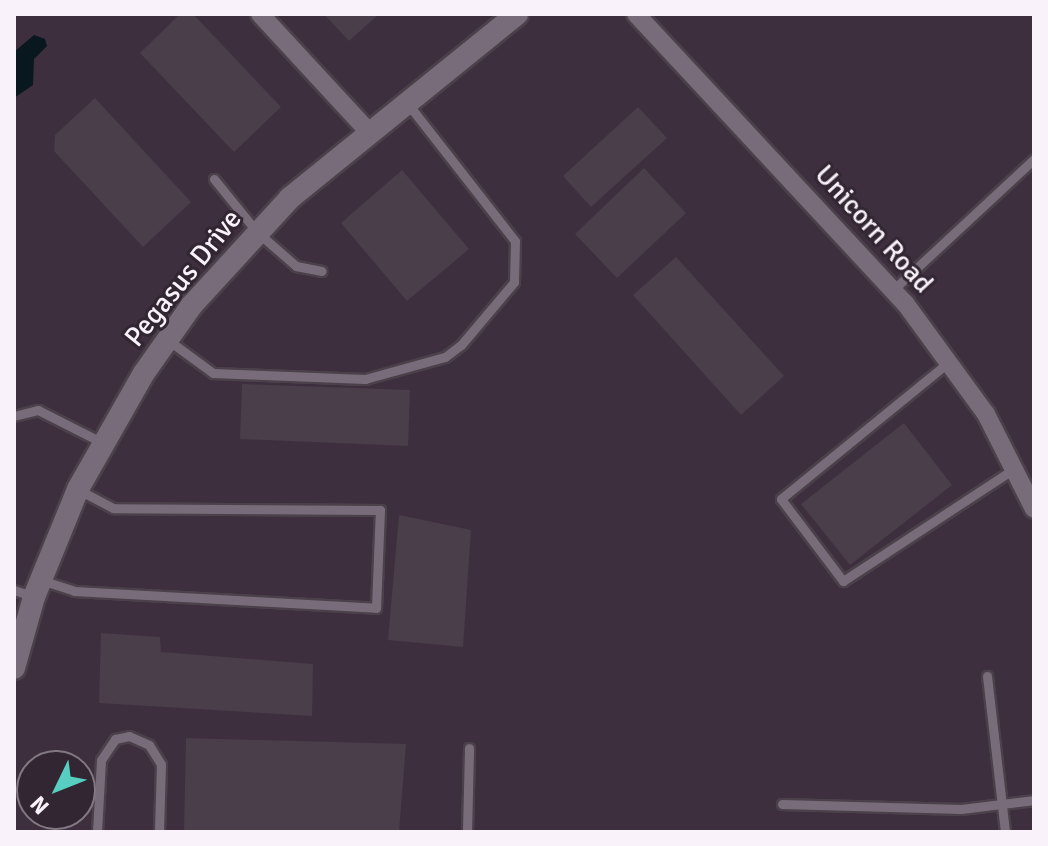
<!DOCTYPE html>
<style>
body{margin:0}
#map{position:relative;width:1048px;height:846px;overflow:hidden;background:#312632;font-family:Signika,sans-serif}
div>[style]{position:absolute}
.built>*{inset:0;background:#3e2f3f}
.water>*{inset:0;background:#09171e}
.building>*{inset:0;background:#4a3e4a}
.roads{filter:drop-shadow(2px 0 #4a414a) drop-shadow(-2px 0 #4a414a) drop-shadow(0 2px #4a414a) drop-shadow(0 -2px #4a414a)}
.service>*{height:9px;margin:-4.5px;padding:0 4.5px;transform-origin:4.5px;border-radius:4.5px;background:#796c7a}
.minor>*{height:18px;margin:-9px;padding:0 9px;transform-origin:9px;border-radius:9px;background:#796c7a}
.tertiary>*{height:22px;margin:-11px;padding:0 11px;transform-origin:11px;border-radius:11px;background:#796c7a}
span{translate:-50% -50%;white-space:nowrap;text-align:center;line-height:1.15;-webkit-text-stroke:6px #312632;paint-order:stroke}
.street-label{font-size:28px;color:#f9f2fa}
.frame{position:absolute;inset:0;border:16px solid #f9f2fa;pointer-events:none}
.north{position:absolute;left:16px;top:750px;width:80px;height:80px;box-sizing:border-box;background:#312632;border:2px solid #817882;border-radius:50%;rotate:227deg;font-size:22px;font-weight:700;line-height:32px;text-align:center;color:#f9f2fa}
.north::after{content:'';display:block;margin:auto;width:28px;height:36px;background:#58cec0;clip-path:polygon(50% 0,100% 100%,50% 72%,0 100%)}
</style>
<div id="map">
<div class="built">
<i style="clip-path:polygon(evenodd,14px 14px,1034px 14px,1034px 832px,14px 832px,14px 14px,32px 766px,80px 766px,80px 814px,32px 814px,32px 766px)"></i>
</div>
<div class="water">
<i style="clip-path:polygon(34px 35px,45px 39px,47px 46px,34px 59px,33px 85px,14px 98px,14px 52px)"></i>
</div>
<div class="building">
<i style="clip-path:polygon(180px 14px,193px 14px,281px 107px,234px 152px,140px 53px)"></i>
<i style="clip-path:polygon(324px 14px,379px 14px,349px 41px)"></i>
<i style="clip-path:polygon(95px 98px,191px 202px,143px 247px,54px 151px,55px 135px)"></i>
<i style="clip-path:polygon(638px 107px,667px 138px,591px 207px,563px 176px)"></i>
<i style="clip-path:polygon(644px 168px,686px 213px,617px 278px,575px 234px)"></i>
<i style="clip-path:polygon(402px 170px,469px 249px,407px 301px,341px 223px)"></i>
<i style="clip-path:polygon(676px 257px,784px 376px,741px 415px,633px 295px)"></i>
<i style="clip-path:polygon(242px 384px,410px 390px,408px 446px,240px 439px)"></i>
<i style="clip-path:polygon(904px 423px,952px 485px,850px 565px,801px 504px)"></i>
<i style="clip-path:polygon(399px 515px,471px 530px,463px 647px,388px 640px)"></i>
<i style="clip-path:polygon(101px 633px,160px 637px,161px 652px,313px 664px,312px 716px,99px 703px)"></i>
<i style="clip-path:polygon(186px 738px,406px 744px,399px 832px,184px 832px)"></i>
</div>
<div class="roads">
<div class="service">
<i style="left:214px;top:179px;width:68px;rotate:50.9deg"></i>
<i style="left:257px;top:232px;width:52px;rotate:41.1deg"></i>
<i style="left:296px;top:266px;width:26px;rotate:11deg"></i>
<i style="left:893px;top:290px;width:192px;rotate:-42.9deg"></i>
<i style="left:168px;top:340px;width:56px;rotate:36.3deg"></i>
<i style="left:213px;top:373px;width:152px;rotate:2.3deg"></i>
<i style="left:365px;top:379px;width:83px;rotate:-15.4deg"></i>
<i style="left:445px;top:357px;width:20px;rotate:-37deg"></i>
<i style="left:461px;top:345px;width:82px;rotate:-49.9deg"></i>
<i style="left:514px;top:282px;width:41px;rotate:-88.6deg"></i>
<i style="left:515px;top:241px;width:174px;rotate:-128deg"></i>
<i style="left:950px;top:361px;width:218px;rotate:140.8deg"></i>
<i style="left:781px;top:499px;width:103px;rotate:52.9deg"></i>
<i style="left:843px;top:581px;width:206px;rotate:-33.3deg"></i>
<i style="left:14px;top:416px;width:25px;rotate:-14deg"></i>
<i style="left:38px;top:410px;width:73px;rotate:26.9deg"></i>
<i style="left:41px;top:580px;width:35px;rotate:18deg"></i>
<i style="left:74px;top:591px;width:302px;rotate:3.2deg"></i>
<i style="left:376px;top:608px;width:98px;rotate:-87.7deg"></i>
<i style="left:380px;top:510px;width:267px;rotate:-179.6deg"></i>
<i style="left:113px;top:508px;width:38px;rotate:-152deg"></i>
<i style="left:14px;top:590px;width:21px;rotate:19deg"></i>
<i style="left:987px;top:676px;width:157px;rotate:83.4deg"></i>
<i style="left:782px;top:804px;width:179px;rotate:1.6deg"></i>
<i style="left:961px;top:809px;width:74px;rotate:-7deg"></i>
<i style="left:97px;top:832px;width:72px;rotate:-86.8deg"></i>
<i style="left:101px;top:760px;width:25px;rotate:-56deg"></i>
<i style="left:115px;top:739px;width:14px;rotate:-12deg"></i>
<i style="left:129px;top:736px;width:22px;rotate:24deg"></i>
<i style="left:149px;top:745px;width:22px;rotate:58deg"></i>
<i style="left:161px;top:764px;width:68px;rotate:91.7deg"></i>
<i style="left:467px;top:832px;width:84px;rotate:-88.6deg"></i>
</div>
<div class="minor">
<i style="left:260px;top:14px;width:159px;rotate:47.3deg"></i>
<i style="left:636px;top:14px;width:395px;rotate:47.1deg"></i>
<i style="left:905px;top:303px;width:137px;rotate:53.9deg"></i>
<i style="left:986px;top:414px;width:106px;rotate:63.2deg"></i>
</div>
<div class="tertiary">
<i style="left:14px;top:668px;width:74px;rotate:-74.3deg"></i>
<i style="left:34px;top:597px;width:117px;rotate:-67.8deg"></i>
<i style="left:78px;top:489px;width:133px;rotate:-60.4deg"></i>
<i style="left:144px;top:373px;width:83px;rotate:-54.8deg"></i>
<i style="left:192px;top:305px;width:145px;rotate:-47.5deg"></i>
<i style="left:290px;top:198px;width:292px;rotate:-39deg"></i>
</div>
</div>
<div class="street-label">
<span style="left:874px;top:229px;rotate:48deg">Unicorn Road</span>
<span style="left:183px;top:278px;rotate:-51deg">Pegasus Drive</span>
</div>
<div class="frame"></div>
<div class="north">N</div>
</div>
